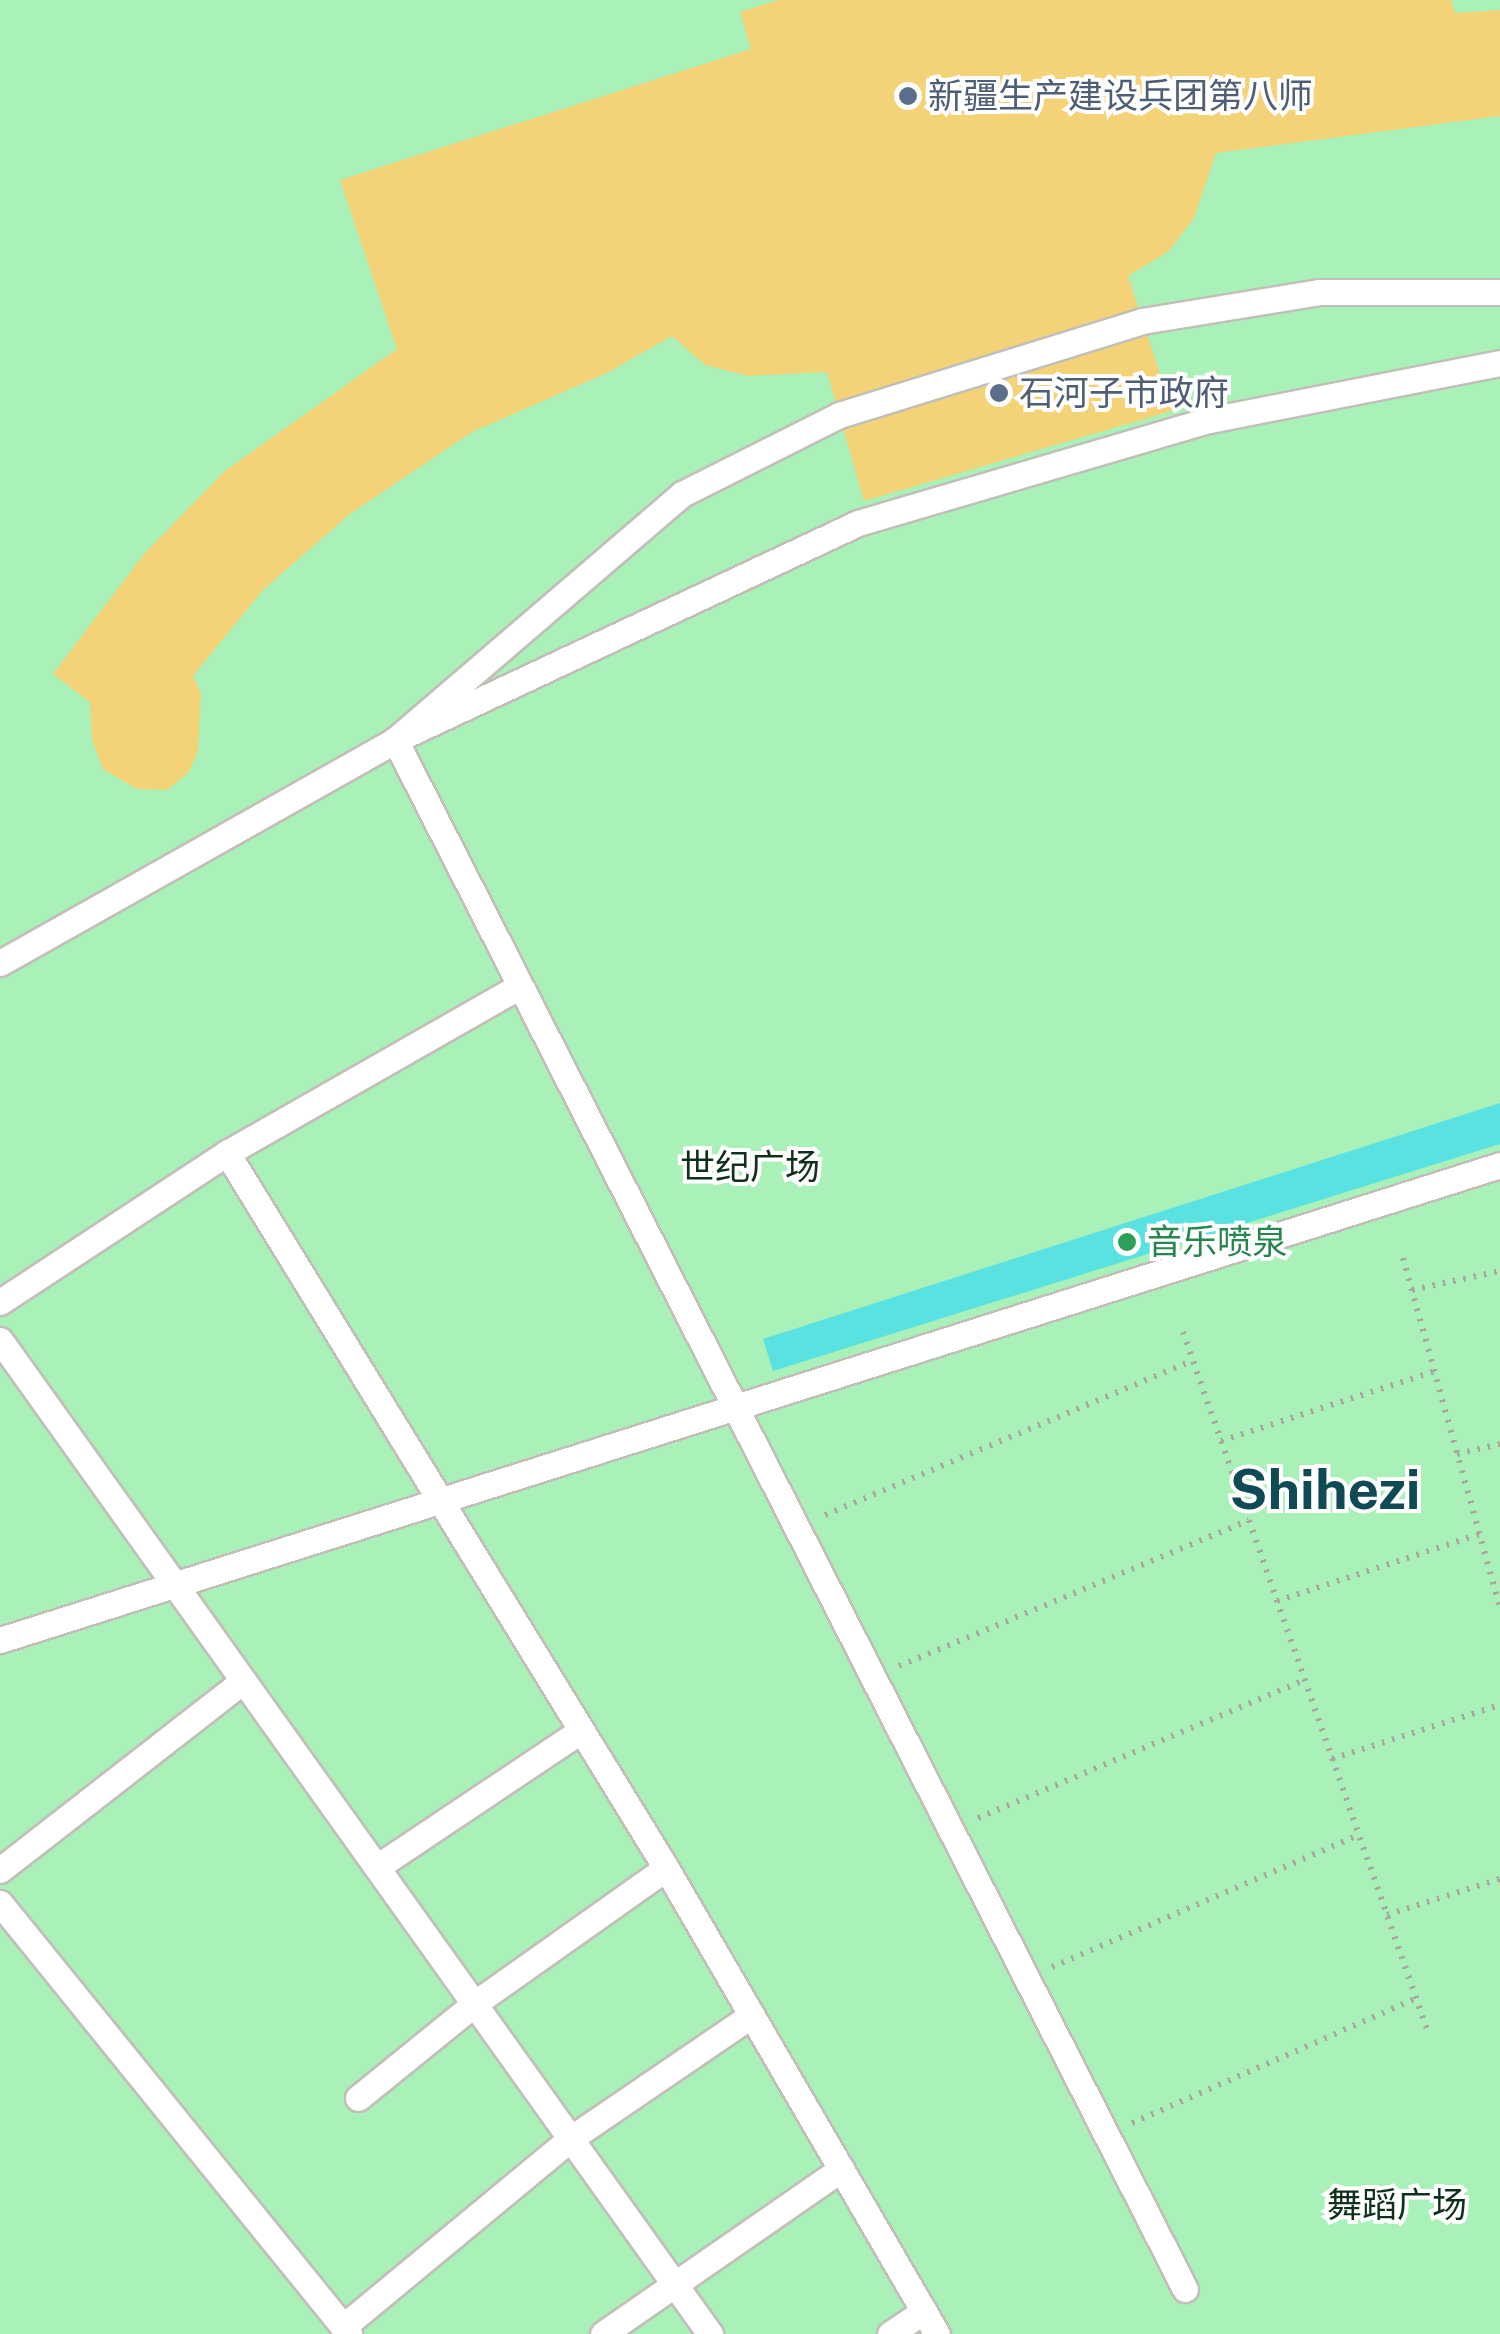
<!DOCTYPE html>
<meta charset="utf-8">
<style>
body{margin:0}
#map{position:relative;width:1500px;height:2334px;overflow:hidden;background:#f4f2eb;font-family:"Public Sans","Noto Sans SC",sans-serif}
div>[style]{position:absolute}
.green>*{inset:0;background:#a9f1b9}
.water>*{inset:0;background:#5ae2e3}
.building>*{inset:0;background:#f4d378}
.path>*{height:6px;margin-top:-3px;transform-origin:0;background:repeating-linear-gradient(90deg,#a9a7a2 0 2.5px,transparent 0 10.5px)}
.roads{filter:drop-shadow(2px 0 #c1bfb8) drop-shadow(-2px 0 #c1bfb8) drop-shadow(0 2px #c1bfb8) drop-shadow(0 -2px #c1bfb8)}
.pedestrian>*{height:25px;margin:-12.5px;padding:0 12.5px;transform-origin:12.5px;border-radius:12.5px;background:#fff}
.dots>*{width:28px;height:28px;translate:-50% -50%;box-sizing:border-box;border:5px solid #fff;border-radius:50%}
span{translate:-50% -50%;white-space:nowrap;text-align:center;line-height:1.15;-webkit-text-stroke:8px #fff;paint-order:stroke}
.service-label{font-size:35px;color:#4e5e75}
.left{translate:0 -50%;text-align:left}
.park-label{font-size:35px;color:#0f311a}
.leisure-label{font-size:35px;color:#27864d}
.town-label{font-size:55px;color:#0f4a55;font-weight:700}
</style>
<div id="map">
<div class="green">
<i style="clip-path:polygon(0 0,1500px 0,1500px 2334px,0 2334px)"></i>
</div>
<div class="water">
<i style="clip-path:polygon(1500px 1103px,1500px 1144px,773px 1371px,763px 1339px)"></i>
</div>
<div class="building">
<i style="clip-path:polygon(779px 0,1451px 0,1455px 13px,1500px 10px,1500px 116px,1216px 153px,1194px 218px,1169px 251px,1128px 276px,1172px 411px,864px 501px,827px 372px,748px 376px,705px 365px,672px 336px,607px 373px,472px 432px,350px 514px,263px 590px,193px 676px,201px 693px,198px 751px,189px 772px,167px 790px,137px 789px,103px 769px,92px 740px,90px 702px,53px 674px,144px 554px,225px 471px,397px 349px,340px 180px,751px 49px,740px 12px)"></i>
</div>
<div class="path">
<i style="left:1403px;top:1258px;width:363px;rotate:74.5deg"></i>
<i style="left:1412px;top:1290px;width:90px;rotate:-12.2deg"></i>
<i style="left:1183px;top:1332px;width:745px;rotate:70.71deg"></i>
<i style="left:1221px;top:1441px;width:225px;rotate:-18.1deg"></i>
<i style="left:1457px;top:1454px;width:44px;rotate:-13.1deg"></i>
<i style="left:825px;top:1515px;width:398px;rotate:-22.8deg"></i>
<i style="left:1277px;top:1601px;width:214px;rotate:-18.3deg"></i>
<i style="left:899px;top:1666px;width:379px;rotate:-22.6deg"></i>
<i style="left:1332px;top:1759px;width:176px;rotate:-17.8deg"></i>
<i style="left:978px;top:1818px;width:354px;rotate:-22.9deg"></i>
<i style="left:1387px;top:1915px;width:119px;rotate:-17.7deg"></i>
<i style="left:1052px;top:1967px;width:334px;rotate:-23.3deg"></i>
<i style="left:1132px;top:2123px;width:309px;rotate:-23.7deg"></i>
</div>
<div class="roads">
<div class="pedestrian">
<i style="left:0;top:963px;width:454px;rotate:-29.4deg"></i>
<i style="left:395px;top:740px;width:511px;rotate:-25.11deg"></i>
<i style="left:858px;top:523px;width:366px;rotate:-16.4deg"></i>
<i style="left:1209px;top:420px;width:297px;rotate:-11.1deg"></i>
<i style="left:227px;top:1153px;width:839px;rotate:58.45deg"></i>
<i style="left:666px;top:1868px;width:539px;rotate:59.82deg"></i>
<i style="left:0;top:1302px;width:272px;rotate:-33.3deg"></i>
<i style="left:227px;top:1153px;width:337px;rotate:-29.7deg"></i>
<i style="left:0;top:1340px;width:1222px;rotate:54.46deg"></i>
<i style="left:0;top:1640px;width:1573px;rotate:-17.57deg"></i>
<i style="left:377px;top:1867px;width:243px;rotate:-33.8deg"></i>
<i style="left:0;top:1870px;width:308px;rotate:-37.9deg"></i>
<i style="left:0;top:1903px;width:555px;rotate:51deg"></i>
<i style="left:358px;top:2098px;width:149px;rotate:-39deg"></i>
<i style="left:474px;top:2004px;width:235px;rotate:-35.3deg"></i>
<i style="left:1185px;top:2289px;width:1739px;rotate:-117.02deg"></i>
<i style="left:395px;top:740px;width:378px;rotate:-40.6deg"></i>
<i style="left:682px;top:494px;width:176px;rotate:-26.7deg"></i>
<i style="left:839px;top:415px;width:317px;rotate:-17.2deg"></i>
<i style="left:1142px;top:321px;width:179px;rotate:-9.3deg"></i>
<i style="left:1319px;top:292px;width:181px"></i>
<i style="left:343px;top:2327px;width:295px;rotate:-39.6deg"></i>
<i style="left:570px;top:2139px;width:220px;rotate:-34.3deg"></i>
<i style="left:603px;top:2334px;width:290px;rotate:-34.7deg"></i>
<i style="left:890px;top:2334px;width:41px;rotate:-34.1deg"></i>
</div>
</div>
<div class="dots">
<i style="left:908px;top:96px;background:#5c6f8a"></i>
<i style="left:999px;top:393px;background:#5c6f8a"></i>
<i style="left:1127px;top:1242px;background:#2e9e5b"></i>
</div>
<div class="service-label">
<span class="left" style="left:928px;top:96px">新疆生产建设兵团第八师</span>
<span class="left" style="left:1019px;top:393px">石河子市政府</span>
</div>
<div class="park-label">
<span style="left:750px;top:1167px">世纪广场</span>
<span style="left:1397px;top:2205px">舞蹈广场</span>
</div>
<div class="leisure-label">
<span class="left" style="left:1147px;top:1242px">音乐喷泉</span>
</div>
<div class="town-label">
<span style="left:1325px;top:1490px">Shihezi</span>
</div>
</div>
